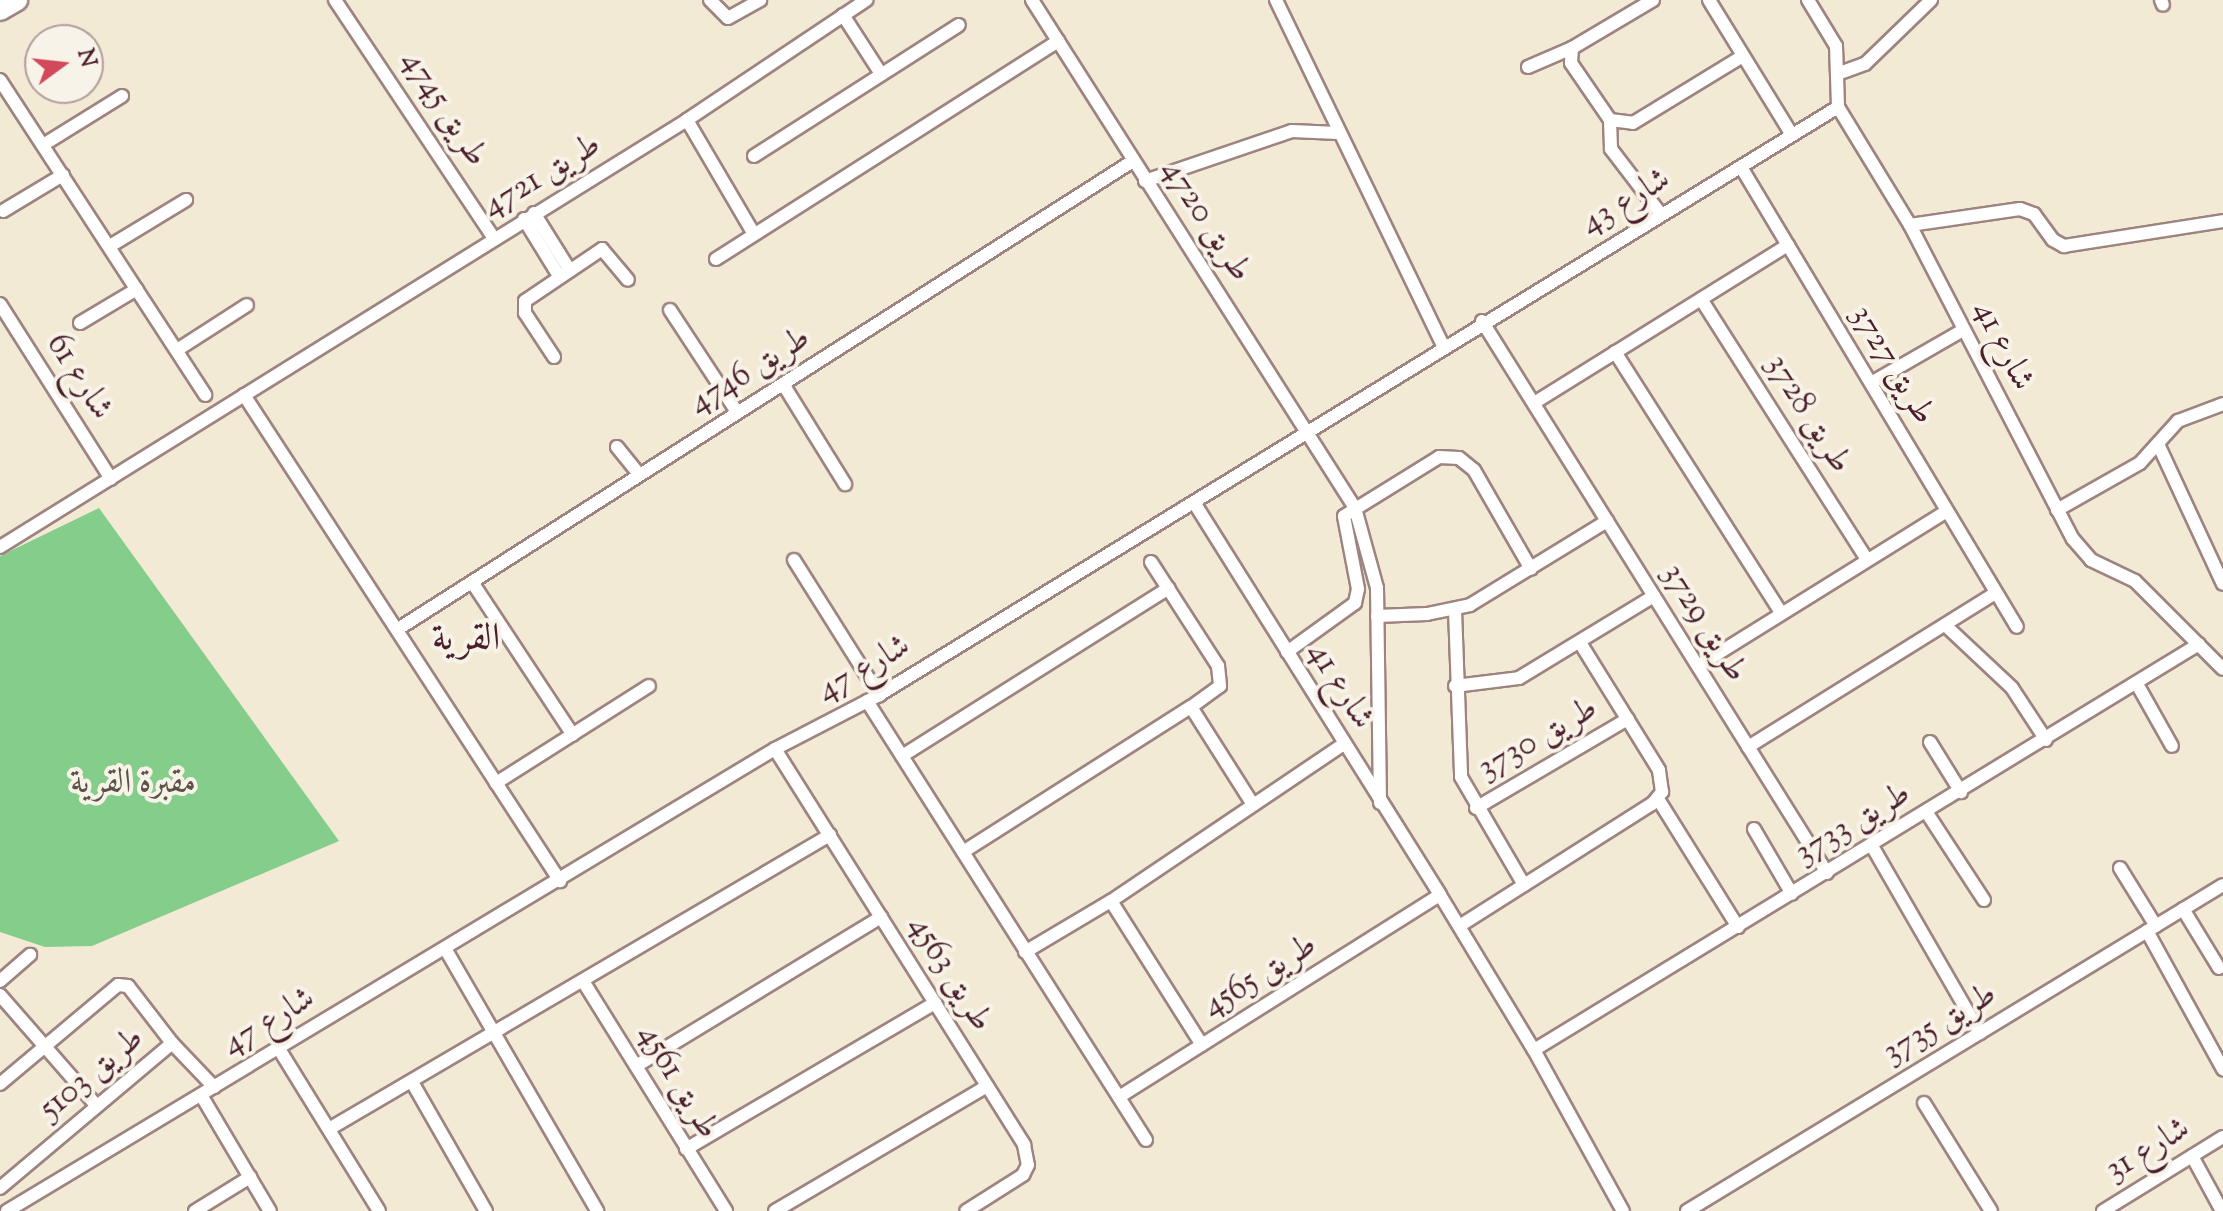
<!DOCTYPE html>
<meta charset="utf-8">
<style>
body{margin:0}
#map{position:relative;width:2223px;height:1211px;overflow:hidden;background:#f3ead5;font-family:"Sorts Mill Goudy",Amiri,serif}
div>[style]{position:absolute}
.green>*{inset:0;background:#84cd8a}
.roads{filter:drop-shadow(2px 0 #9e8480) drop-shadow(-2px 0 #9e8480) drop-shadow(0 2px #9e8480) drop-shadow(0 -2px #9e8480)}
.street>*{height:12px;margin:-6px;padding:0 6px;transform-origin:6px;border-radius:6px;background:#fff}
.primary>*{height:20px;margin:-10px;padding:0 10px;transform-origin:10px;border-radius:10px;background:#fff}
span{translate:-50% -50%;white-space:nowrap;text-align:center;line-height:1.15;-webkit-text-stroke:8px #f7f3e8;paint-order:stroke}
.street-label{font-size:34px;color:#4a1f2b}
.park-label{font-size:34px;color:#5b5348}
.quarter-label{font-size:38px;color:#4a1f2b}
.north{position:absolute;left:24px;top:24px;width:80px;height:80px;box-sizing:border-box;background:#f7f3e8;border:2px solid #b29e9c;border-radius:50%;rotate:75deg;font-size:22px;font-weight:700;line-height:32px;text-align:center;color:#4a1f2b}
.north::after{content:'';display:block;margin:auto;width:28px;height:36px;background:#d1495b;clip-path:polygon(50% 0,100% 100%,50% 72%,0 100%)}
</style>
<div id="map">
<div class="green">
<i style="clip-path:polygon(99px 508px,339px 841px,92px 946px,45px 947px,0 932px,0 556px)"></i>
</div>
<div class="roads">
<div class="street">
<i style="left:335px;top:0;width:285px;rotate:56.3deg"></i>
<i style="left:710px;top:0;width:25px;rotate:45deg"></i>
<i style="left:728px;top:18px;width:37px;rotate:-29deg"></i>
<i style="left:1032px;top:0;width:602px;rotate:57.55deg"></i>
<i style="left:1355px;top:508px;width:83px;rotate:74.6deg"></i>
<i style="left:1377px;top:588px;width:215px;rotate:89.2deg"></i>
<i style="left:1276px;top:0;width:383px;rotate:64.2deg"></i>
<i style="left:1653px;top:0;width:94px;rotate:149.3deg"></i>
<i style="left:1572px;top:48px;width:15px;rotate:94deg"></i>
<i style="left:1571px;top:63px;width:69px;rotate:55.6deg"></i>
<i style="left:1610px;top:120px;width:23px;rotate:7deg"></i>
<i style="left:1633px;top:123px;width:127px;rotate:-31.4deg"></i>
<i style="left:1709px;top:0;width:158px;rotate:58.4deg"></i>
<i style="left:1808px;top:0;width:54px;rotate:58.7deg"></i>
<i style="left:1836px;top:46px;width:61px;rotate:88.1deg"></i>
<i style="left:1838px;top:107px;width:138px;rotate:58.6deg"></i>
<i style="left:1910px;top:225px;width:354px;rotate:62.6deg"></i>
<i style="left:2073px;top:539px;width:28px;rotate:49deg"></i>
<i style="left:2091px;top:560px;width:49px;rotate:25.5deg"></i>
<i style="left:2135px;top:581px;width:124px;rotate:45deg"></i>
<i style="left:2161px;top:0;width:5px;rotate:68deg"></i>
<i style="left:843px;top:15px;width:70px;rotate:57.2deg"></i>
<i style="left:1528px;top:67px;width:48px;rotate:-23.4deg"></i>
<i style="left:1837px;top:74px;width:30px;rotate:-20deg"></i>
<i style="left:1865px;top:64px;width:92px;rotate:-44.1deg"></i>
<i style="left:0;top:80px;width:376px;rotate:56.9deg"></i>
<i style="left:687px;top:120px;width:132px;rotate:59.6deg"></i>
<i style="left:1610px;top:120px;width:29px;rotate:88deg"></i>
<i style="left:1611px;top:149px;width:81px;rotate:52.6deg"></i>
<i style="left:43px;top:145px;width:93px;rotate:-31.8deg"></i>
<i style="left:754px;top:156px;width:243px;rotate:-32.6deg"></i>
<i style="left:1741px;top:167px;width:536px;rotate:59.04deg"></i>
<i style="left:1145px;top:181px;width:155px;rotate:-18.8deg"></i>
<i style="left:1292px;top:131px;width:46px;rotate:2.5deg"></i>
<i style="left:3px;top:211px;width:70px;rotate:-31deg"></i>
<i style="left:534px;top:213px;width:66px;rotate:58deg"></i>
<i style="left:524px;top:219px;width:67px;rotate:58.4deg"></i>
<i style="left:1910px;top:225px;width:111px;rotate:-8.3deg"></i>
<i style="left:2020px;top:209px;width:15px;rotate:20deg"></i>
<i style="left:2034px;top:214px;width:32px;rotate:54deg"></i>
<i style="left:2053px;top:240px;width:13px;rotate:29deg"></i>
<i style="left:2064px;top:246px;width:161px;rotate:-8.9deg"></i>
<i style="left:110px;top:246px;width:89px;rotate:-31.2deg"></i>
<i style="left:716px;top:259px;width:406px;rotate:-32.5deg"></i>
<i style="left:1701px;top:299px;width:309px;rotate:57.5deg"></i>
<i style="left:0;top:304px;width:207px;rotate:57.6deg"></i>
<i style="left:670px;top:310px;width:122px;rotate:56.7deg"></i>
<i style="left:1482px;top:321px;width:651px;rotate:57.99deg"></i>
<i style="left:80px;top:323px;width:66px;rotate:-30.8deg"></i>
<i style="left:177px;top:350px;width:83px;rotate:-32.7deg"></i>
<i style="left:1615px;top:352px;width:309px;rotate:57.5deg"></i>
<i style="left:554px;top:357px;width:53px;rotate:-123.4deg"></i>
<i style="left:525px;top:313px;width:12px;rotate:-90deg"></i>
<i style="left:525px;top:301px;width:93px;rotate:-34deg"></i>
<i style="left:602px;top:249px;width:40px;rotate:50deg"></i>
<i style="left:1871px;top:383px;width:106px;rotate:-29.9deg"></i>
<i style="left:783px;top:384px;width:118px;rotate:58.2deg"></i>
<i style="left:244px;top:395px;width:580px;rotate:56.97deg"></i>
<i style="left:1534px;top:403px;width:299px;rotate:-31.9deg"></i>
<i style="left:2158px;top:444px;width:154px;rotate:65.1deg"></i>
<i style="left:617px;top:447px;width:35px;rotate:51deg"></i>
<i style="left:1195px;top:504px;width:461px;rotate:57.9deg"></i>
<i style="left:2057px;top:510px;width:95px;rotate:-29.5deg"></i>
<i style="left:2140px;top:463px;width:57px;rotate:-47.9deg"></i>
<i style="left:2178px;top:421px;width:48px;rotate:-20.7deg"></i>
<i style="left:0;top:547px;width:809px;rotate:-31.86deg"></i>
<i style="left:687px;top:120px;width:216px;rotate:-33.8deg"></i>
<i style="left:794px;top:560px;width:160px;rotate:57.8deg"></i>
<i style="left:1151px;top:562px;width:124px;rotate:57.2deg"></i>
<i style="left:1218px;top:666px;width:20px;rotate:84deg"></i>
<i style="left:1220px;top:686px;width:36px;rotate:144deg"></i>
<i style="left:1191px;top:707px;width:114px;rotate:57.6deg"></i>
<i style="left:472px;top:582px;width:183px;rotate:56.6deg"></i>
<i style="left:1455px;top:610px;width:167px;rotate:87.9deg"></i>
<i style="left:1461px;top:777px;width:125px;rotate:59.7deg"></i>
<i style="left:1377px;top:616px;width:50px;rotate:-2.3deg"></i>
<i style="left:1427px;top:614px;width:44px;rotate:-11.8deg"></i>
<i style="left:1470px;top:605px;width:161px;rotate:-31.5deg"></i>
<i style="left:1945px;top:625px;width:92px;rotate:43.2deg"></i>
<i style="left:2012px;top:688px;width:62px;rotate:56.8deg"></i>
<i style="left:398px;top:629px;width:871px;rotate:-32.49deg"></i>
<i style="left:1287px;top:652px;width:84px;rotate:-35.8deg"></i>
<i style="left:1355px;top:603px;width:14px;rotate:-78deg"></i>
<i style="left:1358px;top:589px;width:74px;rotate:-100.9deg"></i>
<i style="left:1344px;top:516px;width:112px;rotate:-31.8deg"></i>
<i style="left:1439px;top:457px;width:20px;rotate:3deg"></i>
<i style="left:1459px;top:458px;width:19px;rotate:39deg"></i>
<i style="left:1474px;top:470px;width:114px;rotate:60.1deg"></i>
<i style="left:1698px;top:666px;width:293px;rotate:-31.9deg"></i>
<i style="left:2137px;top:684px;width:71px;rotate:60.6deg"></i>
<i style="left:1455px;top:686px;width:64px;rotate:-7.1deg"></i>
<i style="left:1519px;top:678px;width:158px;rotate:-31.3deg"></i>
<i style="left:867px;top:701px;width:520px;rotate:57.56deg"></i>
<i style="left:1930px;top:742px;width:59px;rotate:58.2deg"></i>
<i style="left:1748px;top:747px;width:291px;rotate:-31.9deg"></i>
<i style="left:775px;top:749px;width:468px;rotate:57.8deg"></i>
<i style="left:1024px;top:1145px;width:20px;rotate:79deg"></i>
<i style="left:1028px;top:1165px;width:11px;rotate:117deg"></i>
<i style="left:1023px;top:1175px;width:67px;rotate:147.7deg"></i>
<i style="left:902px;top:756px;width:315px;rotate:-32.2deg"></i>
<i style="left:496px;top:783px;width:181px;rotate:-32.4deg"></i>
<i style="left:1658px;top:799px;width:151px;rotate:58deg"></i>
<i style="left:1476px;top:808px;width:176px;rotate:-30.4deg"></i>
<i style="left:1927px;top:813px;width:104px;rotate:56.8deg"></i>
<i style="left:1754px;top:829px;width:75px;rotate:59.7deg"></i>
<i style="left:1872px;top:846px;width:216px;rotate:60deg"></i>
<i style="left:963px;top:852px;width:270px;rotate:-32.5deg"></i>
<i style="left:2120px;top:868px;width:68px;rotate:58.2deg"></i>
<i style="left:1111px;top:901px;width:170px;rotate:57.7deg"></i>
<i style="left:2183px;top:909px;width:69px;rotate:58.6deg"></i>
<i style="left:1461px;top:925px;width:226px;rotate:-32.4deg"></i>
<i style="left:1652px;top:804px;width:16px;rotate:-50deg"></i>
<i style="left:1662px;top:792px;width:22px;rotate:-98deg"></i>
<i style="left:1659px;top:770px;width:148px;rotate:-121.8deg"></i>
<i style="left:2147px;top:931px;width:158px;rotate:61.2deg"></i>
<i style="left:446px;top:950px;width:302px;rotate:59.9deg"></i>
<i style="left:1025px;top:952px;width:100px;rotate:-30.7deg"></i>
<i style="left:1111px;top:901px;width:281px;rotate:-34deg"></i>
<i style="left:0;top:981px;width:40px;rotate:-41deg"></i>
<i style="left:583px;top:981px;width:271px;rotate:58.1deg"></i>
<i style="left:0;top:995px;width:147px;rotate:48.9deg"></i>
<i style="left:279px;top:1049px;width:190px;rotate:58.3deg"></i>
<i style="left:1534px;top:1050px;width:779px;rotate:-31.41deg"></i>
<i style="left:636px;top:1066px;width:287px;rotate:-31.3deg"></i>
<i style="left:412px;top:1082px;width:149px;rotate:60.2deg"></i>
<i style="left:0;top:1084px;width:154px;rotate:-40deg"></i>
<i style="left:118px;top:985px;width:10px;rotate:6deg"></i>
<i style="left:128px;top:986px;width:72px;rotate:52.3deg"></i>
<i style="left:201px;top:1095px;width:135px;rotate:59.3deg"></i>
<i style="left:1119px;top:1097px;width:379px;rotate:-32.2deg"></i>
<i style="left:1440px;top:895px;width:181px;rotate:58.8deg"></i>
<i style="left:1534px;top:1050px;width:184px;rotate:61.1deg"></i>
<i style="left:1924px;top:1103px;width:127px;rotate:58.2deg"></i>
<i style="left:329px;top:1129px;width:581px;rotate:-30.41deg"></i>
<i style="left:686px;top:1149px;width:289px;rotate:-30.4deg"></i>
<i style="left:2192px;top:1156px;width:63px;rotate:61.4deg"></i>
<i style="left:0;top:1188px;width:225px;rotate:-40.1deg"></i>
<i style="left:172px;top:1043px;width:61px;rotate:46.3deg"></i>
<i style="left:7px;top:1211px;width:896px;rotate:-31.03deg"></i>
<i style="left:775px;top:749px;width:117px;rotate:-27.4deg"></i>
<i style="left:879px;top:695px;width:1125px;rotate:-31.51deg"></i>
<i style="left:195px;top:1211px;width:65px;rotate:-31.7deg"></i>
<i style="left:775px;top:1211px;width:246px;rotate:-30.5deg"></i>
<i style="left:1687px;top:1211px;width:627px;rotate:-31.31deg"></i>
<i style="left:2103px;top:1211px;width:141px;rotate:-31.7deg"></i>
</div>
<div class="primary">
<i style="left:0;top:10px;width:20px;rotate:-30deg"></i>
</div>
</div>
<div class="street-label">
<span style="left:444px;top:109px;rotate:57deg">طريق 4745</span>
<span style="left:542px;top:176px;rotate:-31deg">طريق 4721</span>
<span style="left:1626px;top:202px;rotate:-31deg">شارع 43</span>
<span style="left:1206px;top:221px;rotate:57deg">طريق 4720</span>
<span style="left:2003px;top:346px;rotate:63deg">شارع 41</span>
<span style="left:1892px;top:365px;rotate:59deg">طريق 3727</span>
<span style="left:750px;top:371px;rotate:-32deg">طريق 4746</span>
<span style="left:79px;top:377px;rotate:58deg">شارع 61</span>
<span style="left:1808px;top:414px;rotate:58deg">طريق 3728</span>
<span style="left:1704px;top:623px;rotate:58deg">طريق 3729</span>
<span style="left:864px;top:669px;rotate:-30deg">شارع 47</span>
<span style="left:1340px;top:686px;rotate:58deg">شارع 41</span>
<span style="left:1538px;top:739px;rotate:-30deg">طريق 3730</span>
<span style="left:1853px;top:824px;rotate:-31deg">طريق 3733</span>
<span style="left:950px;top:974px;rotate:58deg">طريق 4563</span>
<span style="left:1260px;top:976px;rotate:-32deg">طريق 4565</span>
<span style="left:269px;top:1022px;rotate:-31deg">شارع 47</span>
<span style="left:1940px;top:1024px;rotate:-31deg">طريق 3735</span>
<span style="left:92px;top:1074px;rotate:-40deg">طريق 5103</span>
<span style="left:678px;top:1082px;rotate:59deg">طريق 4561</span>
<span style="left:2148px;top:1150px;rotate:-31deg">شارع 31</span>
</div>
<div class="park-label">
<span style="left:133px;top:784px">مقبرة القرية</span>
</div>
<div class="quarter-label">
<span style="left:466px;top:641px">القرية</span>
</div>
<div class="north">N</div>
</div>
